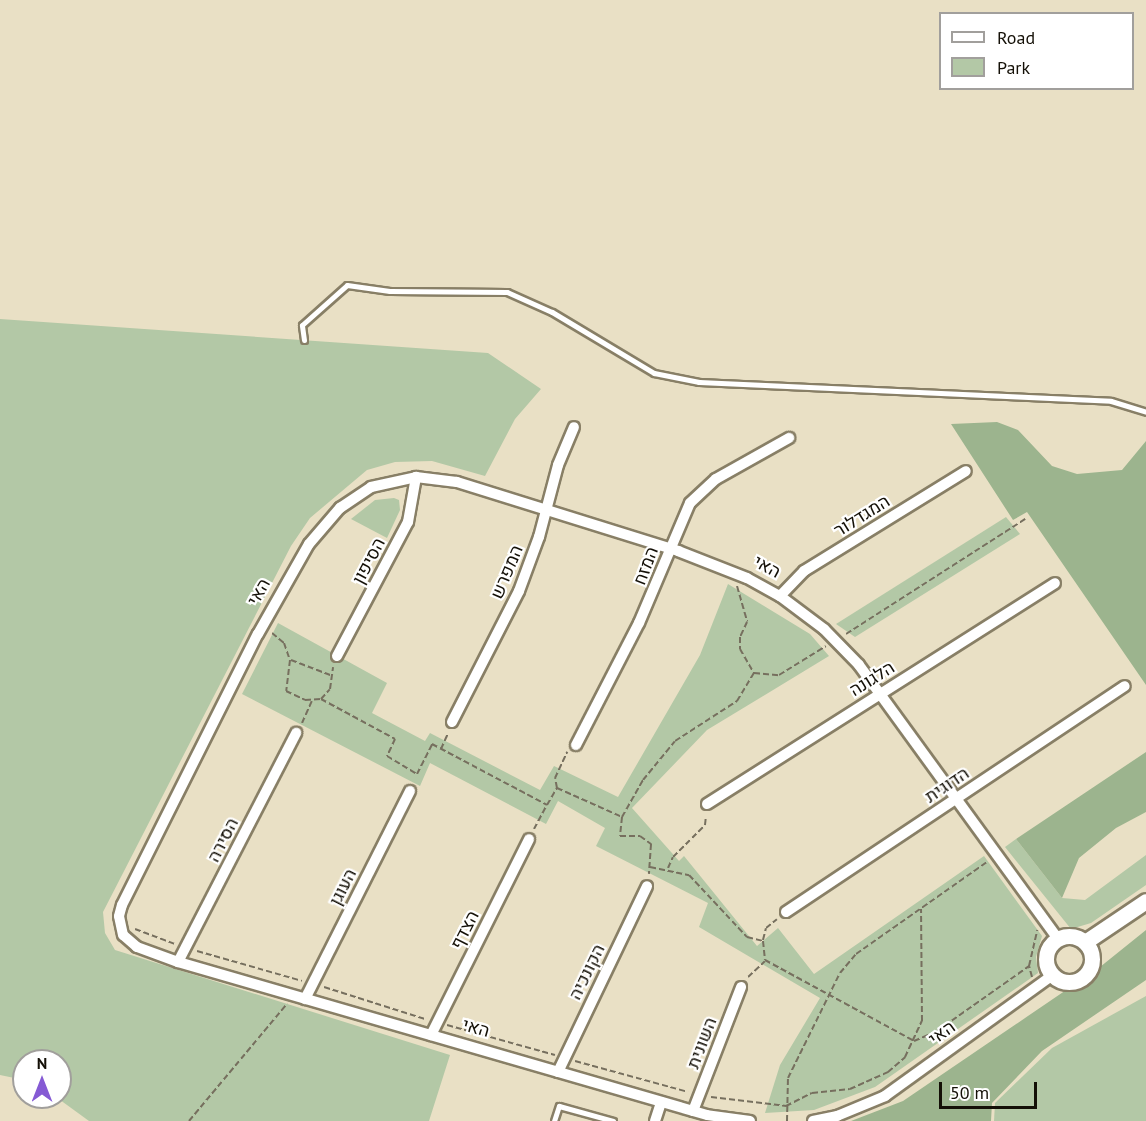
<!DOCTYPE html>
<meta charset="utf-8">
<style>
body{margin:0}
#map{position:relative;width:1146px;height:1121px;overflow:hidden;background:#e9e0c5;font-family:"PT Sans",Heebo,sans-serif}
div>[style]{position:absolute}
.green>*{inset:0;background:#b3c8a6}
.forest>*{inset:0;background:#9cb48e}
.path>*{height:2px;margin-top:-1px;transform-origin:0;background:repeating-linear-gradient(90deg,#766f5e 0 6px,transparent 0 9px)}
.roads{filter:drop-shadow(2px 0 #887f66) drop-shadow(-2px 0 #887f66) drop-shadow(0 2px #887f66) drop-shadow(0 -2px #887f66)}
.lane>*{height:5px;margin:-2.5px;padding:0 2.5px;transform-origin:2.5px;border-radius:2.5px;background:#fff}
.street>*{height:10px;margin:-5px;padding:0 5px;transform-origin:5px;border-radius:5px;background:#fff}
.secondary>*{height:15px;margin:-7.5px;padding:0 7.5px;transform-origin:7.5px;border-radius:7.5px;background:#fff}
.secondary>.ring{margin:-7.5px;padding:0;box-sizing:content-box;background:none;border:15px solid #fff;border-radius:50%}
span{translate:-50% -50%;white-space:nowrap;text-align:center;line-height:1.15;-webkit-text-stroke:4.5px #fff;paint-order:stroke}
.street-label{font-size:18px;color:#141007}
.legend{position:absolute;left:939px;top:12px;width:195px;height:78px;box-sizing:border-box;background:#fff;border:2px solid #a19f9c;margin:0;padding:8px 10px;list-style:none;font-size:18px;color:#141007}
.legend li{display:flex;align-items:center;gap:12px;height:30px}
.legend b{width:30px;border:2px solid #a19f9c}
.north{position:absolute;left:12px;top:1049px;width:60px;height:60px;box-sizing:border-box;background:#fff;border:2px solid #a19f9c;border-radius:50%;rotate:0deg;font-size:16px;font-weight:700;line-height:24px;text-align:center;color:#141007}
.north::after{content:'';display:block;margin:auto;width:21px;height:27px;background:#855ad4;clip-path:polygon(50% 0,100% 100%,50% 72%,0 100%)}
.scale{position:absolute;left:939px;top:1082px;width:98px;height:27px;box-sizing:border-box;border:3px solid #141007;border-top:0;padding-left:8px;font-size:18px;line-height:21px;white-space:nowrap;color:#141007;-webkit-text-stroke:4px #fff;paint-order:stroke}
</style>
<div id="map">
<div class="green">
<i style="clip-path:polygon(0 319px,488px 353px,541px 389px,515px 419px,485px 476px,432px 461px,395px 462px,367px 470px,310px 518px,291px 546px,103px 912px,105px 933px,115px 950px,450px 1055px,429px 1121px,89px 1121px,56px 1097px,60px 1097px,60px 1061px,24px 1061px,24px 1080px,0 1075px)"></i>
<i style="clip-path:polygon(394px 498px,399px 500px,400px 510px,387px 538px,351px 519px,375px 500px)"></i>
<i style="clip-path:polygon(1006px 517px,1020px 534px,855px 637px,836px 624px)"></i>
<i style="clip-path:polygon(728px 584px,810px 634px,829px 656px,707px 730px,632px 808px,679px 861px,684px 856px,757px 946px,778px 928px,814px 974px,984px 856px,1042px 936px,1036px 957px,1038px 973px,875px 1087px,814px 1110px,765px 1113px,780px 1065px,820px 998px,699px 927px,708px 903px,596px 846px,605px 828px,558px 801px,546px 824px,430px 763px,420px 786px,242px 694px,278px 623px,387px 683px,372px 713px,425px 741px,430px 733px,540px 790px,554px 766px,618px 797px,700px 655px)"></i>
<i style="clip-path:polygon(1016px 839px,1062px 898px,1085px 900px,1146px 855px,1146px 885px,1091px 923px,1071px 929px,1005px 847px)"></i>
<i style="clip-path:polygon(1146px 996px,1146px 1121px,994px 1121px,995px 1103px,1052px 1048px)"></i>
</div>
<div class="forest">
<i style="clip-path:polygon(997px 422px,1018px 430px,1052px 466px,1077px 474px,1122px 470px,1146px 441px,1146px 685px,1027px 512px,1013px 520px,951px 424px)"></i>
<i style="clip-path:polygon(1146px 752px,1146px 812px,1116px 828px,1079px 858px,1062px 898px,1016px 839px)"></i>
<i style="clip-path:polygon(1146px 930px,1146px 980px,1042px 1051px,992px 1103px,991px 1121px,851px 1121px,903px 1101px,1100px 967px)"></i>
</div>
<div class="path">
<i style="left:737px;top:586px;width:37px;rotate:74deg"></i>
<i style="left:747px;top:622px;width:17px;rotate:115deg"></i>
<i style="left:740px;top:637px;width:12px;rotate:90deg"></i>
<i style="left:740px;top:649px;width:28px;rotate:60deg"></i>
<i style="left:754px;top:673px;width:25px;rotate:5deg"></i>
<i style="left:779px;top:675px;width:55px;rotate:-31.7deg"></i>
<i style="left:272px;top:633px;width:16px;rotate:40deg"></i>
<i style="left:284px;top:643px;width:18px;rotate:71deg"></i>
<i style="left:290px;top:660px;width:31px;rotate:97deg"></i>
<i style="left:286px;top:691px;width:21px;rotate:25deg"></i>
<i style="left:305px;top:700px;width:16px;rotate:-4deg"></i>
<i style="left:321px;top:699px;width:84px;rotate:28.4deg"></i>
<i style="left:395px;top:739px;width:19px;rotate:115deg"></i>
<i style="left:387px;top:756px;width:35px;rotate:31deg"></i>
<i style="left:417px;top:774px;width:34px;rotate:-63deg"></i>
<i style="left:432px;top:744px;width:130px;rotate:27.9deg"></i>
<i style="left:547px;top:805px;width:20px;rotate:-60deg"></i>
<i style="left:557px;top:788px;width:71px;rotate:24deg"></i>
<i style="left:622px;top:817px;width:43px;rotate:-60.4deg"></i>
<i style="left:643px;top:780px;width:50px;rotate:-50.6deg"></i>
<i style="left:675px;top:741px;width:74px;rotate:-32.8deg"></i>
<i style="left:737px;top:701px;width:33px;rotate:-59deg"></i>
<i style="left:846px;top:634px;width:213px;rotate:-32.7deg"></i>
<i style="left:291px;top:660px;width:42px;rotate:21deg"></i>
<i style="left:321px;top:699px;width:13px;rotate:-48deg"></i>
<i style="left:330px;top:689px;width:22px;rotate:-82deg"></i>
<i style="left:302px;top:723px;width:24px;rotate:-66deg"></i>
<i style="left:441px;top:749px;width:17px;rotate:-66deg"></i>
<i style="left:557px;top:788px;width:10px;rotate:-101deg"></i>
<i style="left:555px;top:778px;width:29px;rotate:-65deg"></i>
<i style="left:622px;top:817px;width:19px;rotate:96deg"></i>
<i style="left:620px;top:836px;width:20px"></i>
<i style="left:640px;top:836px;width:14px;rotate:36deg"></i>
<i style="left:651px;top:844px;width:30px;rotate:94deg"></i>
<i style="left:534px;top:829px;width:27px;rotate:-62deg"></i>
<i style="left:650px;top:867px;width:40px;rotate:12deg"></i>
<i style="left:689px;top:875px;width:85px;rotate:46.9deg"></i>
<i style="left:747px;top:937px;width:16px;rotate:14deg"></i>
<i style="left:763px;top:941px;width:19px;rotate:84deg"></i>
<i style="left:765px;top:960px;width:170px;rotate:28.5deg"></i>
<i style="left:914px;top:1041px;width:25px;rotate:-23deg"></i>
<i style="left:937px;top:1031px;width:113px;rotate:-35.2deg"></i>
<i style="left:668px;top:868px;width:12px;rotate:-66deg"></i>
<i style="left:673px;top:857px;width:45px;rotate:-45deg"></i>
<i style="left:705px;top:825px;width:9px;rotate:-84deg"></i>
<i style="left:135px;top:929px;width:43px;rotate:20.6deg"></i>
<i style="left:763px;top:940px;width:12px;rotate:-76deg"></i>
<i style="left:766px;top:928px;width:14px;rotate:-39deg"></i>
<i style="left:197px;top:951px;width:109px;rotate:15.9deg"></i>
<i style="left:748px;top:977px;width:23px;rotate:-43deg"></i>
<i style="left:1032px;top:977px;width:11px;rotate:-105deg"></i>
<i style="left:1029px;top:966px;width:37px;rotate:-77deg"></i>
<i style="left:324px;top:987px;width:106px;rotate:17.6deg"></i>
<i style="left:447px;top:1025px;width:112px;rotate:15.5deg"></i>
<i style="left:575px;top:1061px;width:117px;rotate:15.3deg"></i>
<i style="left:711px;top:1097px;width:76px;rotate:6.8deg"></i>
<i style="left:786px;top:1106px;width:29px;rotate:-27deg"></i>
<i style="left:812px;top:1093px;width:38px;rotate:-6deg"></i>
<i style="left:850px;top:1089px;width:42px;rotate:-24.1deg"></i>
<i style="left:888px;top:1072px;width:23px;rotate:-41deg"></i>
<i style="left:905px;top:1057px;width:40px;rotate:-65deg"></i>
<i style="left:922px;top:1021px;width:112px;rotate:-90.5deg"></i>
<i style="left:189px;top:1121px;width:153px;rotate:-50.1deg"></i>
<i style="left:787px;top:1121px;width:43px;rotate:-88.7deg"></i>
<i style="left:788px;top:1078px;width:117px;rotate:-63.7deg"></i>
<i style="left:840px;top:973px;width:25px;rotate:-50deg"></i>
<i style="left:856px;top:954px;width:160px;rotate:-35.1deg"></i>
</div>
<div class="roads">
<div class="lane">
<i style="left:304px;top:340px;width:15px;rotate:-98deg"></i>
<i style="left:302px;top:325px;width:60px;rotate:-41.6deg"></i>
<i style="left:347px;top:285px;width:43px;rotate:7.9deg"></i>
<i style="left:390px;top:291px;width:117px;rotate:0.5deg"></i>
<i style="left:507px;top:292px;width:49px;rotate:24deg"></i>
<i style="left:552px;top:312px;width:119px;rotate:30.9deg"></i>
<i style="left:654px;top:373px;width:46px;rotate:11.3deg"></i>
<i style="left:699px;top:382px;width:412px;rotate:2.6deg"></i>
<i style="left:1111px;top:401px;width:37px;rotate:17deg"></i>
<i style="left:554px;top:1121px;width:16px;rotate:-72deg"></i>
<i style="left:559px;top:1106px;width:56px;rotate:15.5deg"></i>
</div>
<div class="street">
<i style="left:780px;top:596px;width:35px;rotate:-46deg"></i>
<i style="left:804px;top:571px;width:190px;rotate:-31.7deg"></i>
<i style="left:337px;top:656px;width:152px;rotate:-62.1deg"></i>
<i style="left:408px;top:522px;width:46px;rotate:-79.9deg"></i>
<i style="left:452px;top:722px;width:147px;rotate:-62.9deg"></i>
<i style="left:519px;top:591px;width:58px;rotate:-69.7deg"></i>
<i style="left:539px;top:537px;width:74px;rotate:-75.2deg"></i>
<i style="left:558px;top:465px;width:41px;rotate:-67.2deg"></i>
<i style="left:576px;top:745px;width:137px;rotate:-62.7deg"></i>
<i style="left:639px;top:623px;width:130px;rotate:-67deg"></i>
<i style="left:690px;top:503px;width:35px;rotate:-43deg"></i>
<i style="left:716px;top:479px;width:84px;rotate:-29.3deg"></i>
<i style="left:707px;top:804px;width:412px;rotate:-32.4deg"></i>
<i style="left:786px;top:912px;width:407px;rotate:-33.7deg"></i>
<i style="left:178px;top:962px;width:258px;rotate:-62.7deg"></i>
<i style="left:305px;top:999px;width:233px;rotate:-63.2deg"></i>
<i style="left:431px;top:1035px;width:219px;rotate:-63.4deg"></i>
<i style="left:558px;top:1072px;width:206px;rotate:-64.4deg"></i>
<i style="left:693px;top:1111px;width:133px;rotate:-68.8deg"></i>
<i style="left:655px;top:1121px;width:20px;rotate:-72deg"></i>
<i style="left:750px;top:1121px;width:43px;rotate:-172.1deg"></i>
<i style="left:707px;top:1115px;width:551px;rotate:-163.87deg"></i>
<i style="left:178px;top:962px;width:44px;rotate:-159.9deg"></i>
<i style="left:137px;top:947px;width:18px;rotate:-139deg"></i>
<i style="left:123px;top:935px;width:19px;rotate:-102deg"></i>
<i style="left:119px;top:916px;width:11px;rotate:-75deg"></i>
<i style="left:122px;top:905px;width:303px;rotate:-63.4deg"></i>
<i style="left:258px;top:634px;width:103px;rotate:-60.5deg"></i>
<i style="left:309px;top:544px;width:48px;rotate:-49.3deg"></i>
<i style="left:340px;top:508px;width:37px;rotate:-34deg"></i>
<i style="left:371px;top:487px;width:46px;rotate:-12.5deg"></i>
<i style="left:416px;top:477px;width:41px;rotate:7deg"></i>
<i style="left:457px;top:482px;width:232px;rotate:17.3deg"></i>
<i style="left:678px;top:551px;width:74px;rotate:21.4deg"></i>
<i style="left:747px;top:578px;width:38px;rotate:29deg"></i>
<i style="left:780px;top:596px;width:55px;rotate:36.9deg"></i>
<i style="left:824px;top:629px;width:50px;rotate:45.8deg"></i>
<i style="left:859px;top:665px;width:339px;rotate:54deg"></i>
<i style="left:813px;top:1121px;width:25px;rotate:-12deg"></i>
<i style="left:837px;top:1116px;width:52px;rotate:-22.6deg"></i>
<i style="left:885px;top:1096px;width:207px;rotate:-35.8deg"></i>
</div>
<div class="secondary">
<i class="ring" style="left:1046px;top:936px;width:31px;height:31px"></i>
<i style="left:1085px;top:942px;width:73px;rotate:-33.9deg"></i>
</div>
</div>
<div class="street-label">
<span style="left:862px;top:516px;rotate:-32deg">המגדלור</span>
<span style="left:369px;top:561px;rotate:-62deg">הסיפון</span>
<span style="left:646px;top:566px;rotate:-69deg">המזח</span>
<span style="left:767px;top:567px;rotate:28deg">האי</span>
<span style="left:507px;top:572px;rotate:-67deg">המפרש</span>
<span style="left:259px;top:592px;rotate:-61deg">האי</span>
<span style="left:872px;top:679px;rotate:-32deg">הלגונה</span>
<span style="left:947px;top:785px;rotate:-34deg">הדוגית</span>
<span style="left:223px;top:840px;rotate:-63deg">הסירה</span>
<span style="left:343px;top:887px;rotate:-63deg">העוגן</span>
<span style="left:465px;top:930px;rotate:-63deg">הצדף</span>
<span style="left:587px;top:972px;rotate:-64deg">הקונכיה</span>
<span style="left:476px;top:1028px;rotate:16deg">האי</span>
<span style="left:942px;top:1033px;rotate:-36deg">האי</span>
<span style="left:702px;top:1043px;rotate:-69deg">השונית</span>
</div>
<ul class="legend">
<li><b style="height:8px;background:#fff"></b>Road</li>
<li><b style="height:16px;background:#b3c8a6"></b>Park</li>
</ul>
<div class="north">N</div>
<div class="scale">50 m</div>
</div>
